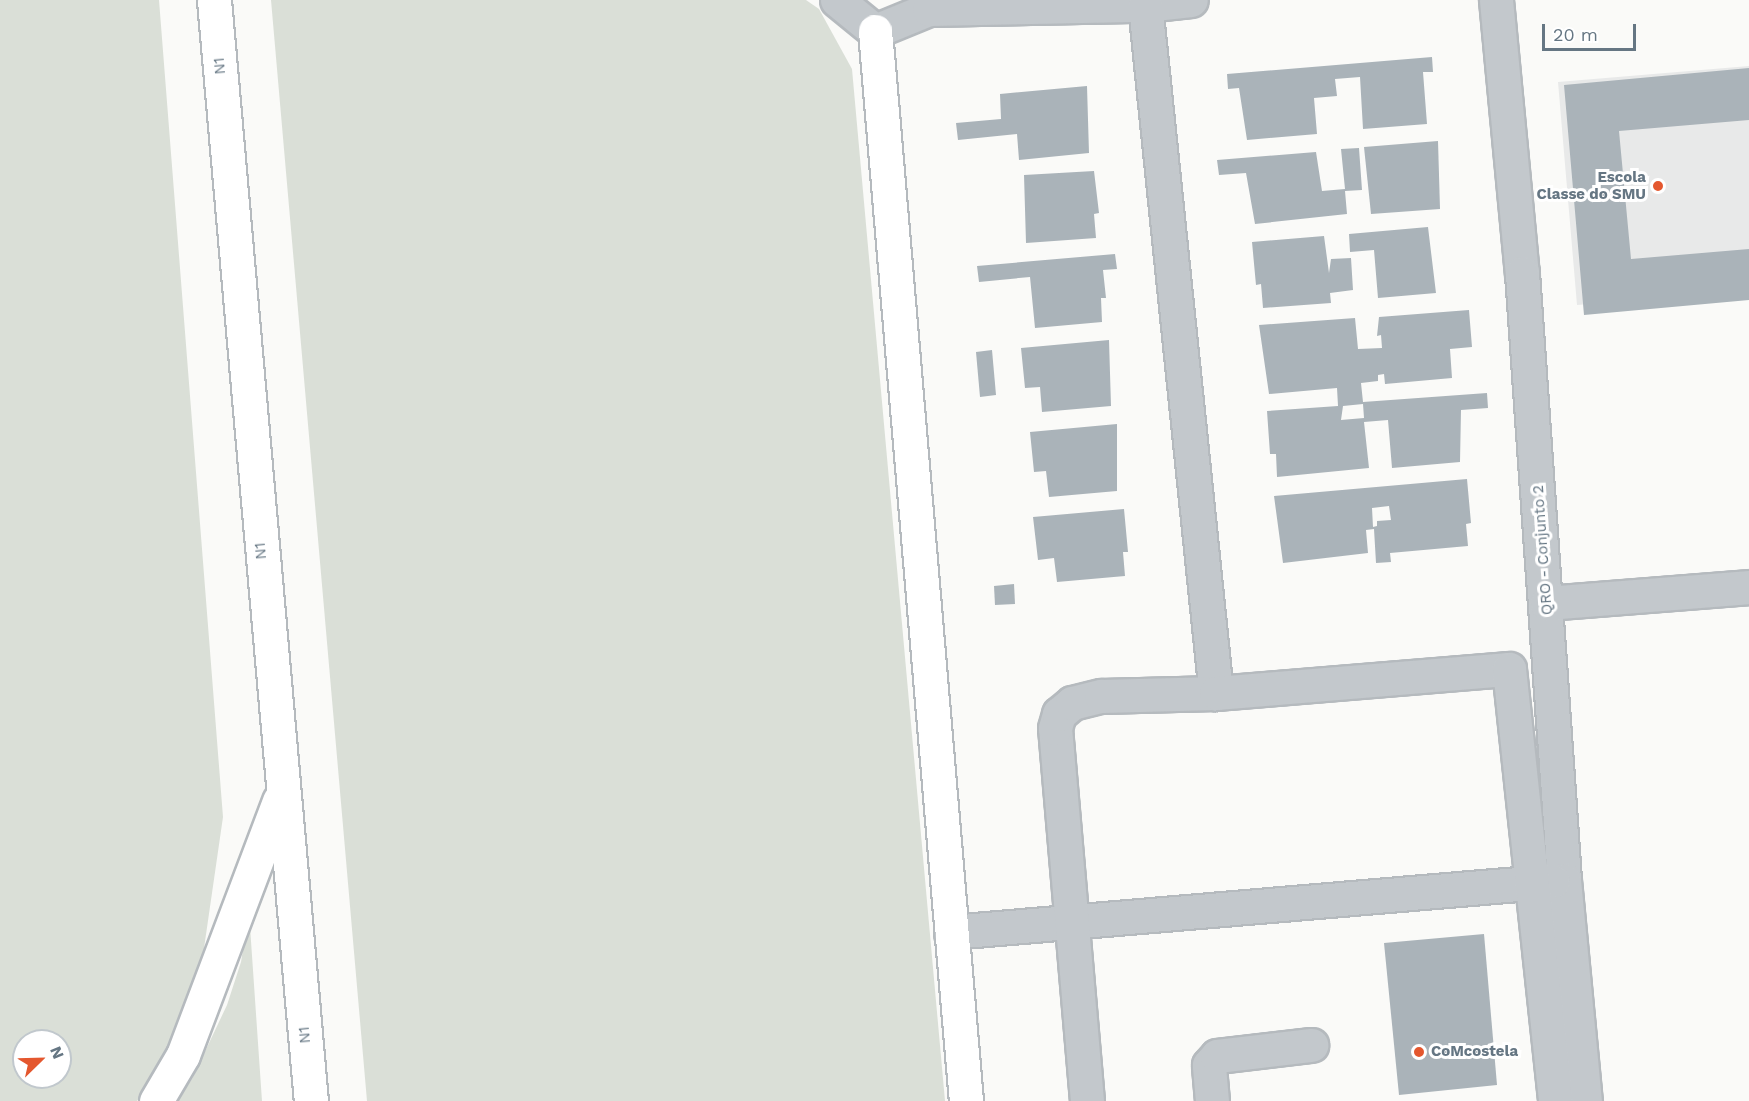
<!DOCTYPE html>
<style>
body{margin:0}
#map{position:relative;width:1749px;height:1101px;overflow:hidden;background:#fafaf8;font-family:"Work Sans",sans-serif}
div>[style]{position:absolute}
.built>*{inset:0;background:#e8e9e9}
.green>*{inset:0;background:#dadfd7}
.building>*{inset:0;background:#aab3b9}
.roads{filter:drop-shadow(2px 0 #b5babe) drop-shadow(-2px 0 #b5babe) drop-shadow(0 2px #b5babe) drop-shadow(0 -2px #b5babe)}
.minor>*{height:33px;margin:-16.5px;padding:0 16.5px;transform-origin:16.5px;border-radius:16.5px;background:#c3c8cc}
.major>*{height:33px;margin:-16.5px;padding:0 16.5px;transform-origin:16.5px;border-radius:16.5px;background:#fff}
.highway>*{height:33px;margin:-16.5px;padding:0 16.5px;transform-origin:16.5px;border-radius:16.5px;background:#fff}
.dots>*{width:16px;height:16px;translate:-50% -50%;box-sizing:border-box;border:3px solid #fff;border-radius:50%}
span{translate:-50% -50%;white-space:nowrap;text-align:center;line-height:1.15;-webkit-text-stroke:6px #fff;paint-order:stroke}
.street-label{font-size:15px;color:#657683}
.poi-label{font-size:15px;color:#657683;font-weight:700}
.right{translate:-100% -50%;text-align:right}
.left{translate:0 -50%;text-align:left}
.north{position:absolute;left:12px;top:1029px;width:60px;height:60px;box-sizing:border-box;background:#fff;border:2px solid #c1c8cd;border-radius:50%;rotate:67deg;font-size:16px;font-weight:700;line-height:24px;text-align:center;color:#657683}
.north::after{content:'';display:block;margin:auto;width:21px;height:27px;background:#e4572e;clip-path:polygon(50% 0,100% 100%,50% 72%,0 100%)}
.scale{position:absolute;left:1542px;top:24px;width:94px;height:27px;box-sizing:border-box;border:3px solid #657683;border-top:0;padding-left:8px;font-size:18px;line-height:21px;white-space:nowrap;color:#657683;-webkit-text-stroke:4px #fff;paint-order:stroke}
</style>
<div id="map">
<div class="built">
<i style="clip-path:polygon(1749px 66px,1749px 291px,1577px 305px,1558px 82px)"></i>
</div>
<div class="green">
<i style="clip-path:polygon(evenodd,0 0,159px 0,223px 817px,201px 969px,151px 1084px,137px 1101px,0 1101px,0 0,24px 1041px,60px 1041px,60px 1077px,24px 1077px,24px 1041px)"></i>
<i style="clip-path:polygon(271px 0,806px 0,819px 9px,852px 69px,945px 1101px,367px 1101px)"></i>
<i style="clip-path:polygon(249px 912px,262px 1101px,177px 1101px,192px 1079px,227px 1005px,241px 962px)"></i>
</div>
<div class="building">
<i style="clip-path:polygon(1432px 57px,1433px 72px,1423px 72px,1427px 124px,1363px 129px,1360px 77px,1335px 79px,1337px 96px,1314px 98px,1317px 134px,1247px 140px,1239px 88px,1228px 89px,1227px 74px)"></i>
<i style="clip-path:polygon(1749px 68px,1749px 120px,1619px 131px,1631px 259px,1749px 249px,1749px 300px,1584px 315px,1564px 85px)"></i>
<i style="clip-path:polygon(1087px 86px,1089px 153px,1019px 160px,1017px 134px,958px 140px,956px 123px,1001px 119px,1000px 94px)"></i>
<i style="clip-path:polygon(1438px 141px,1440px 209px,1371px 214px,1364px 147px)"></i>
<i style="clip-path:polygon(1359px 148px,1362px 190px,1345px 191px,1347px 214px,1255px 224px,1246px 173px,1219px 175px,1217px 160px,1316px 152px,1322px 191px,1345px 189px,1341px 149px)"></i>
<i style="clip-path:polygon(1094px 171px,1099px 213px,1094px 214px,1096px 238px,1026px 243px,1024px 175px)"></i>
<i style="clip-path:polygon(1428px 227px,1436px 293px,1378px 298px,1374px 250px,1350px 252px,1349px 234px)"></i>
<i style="clip-path:polygon(1324px 236px,1329px 273px,1331px 259px,1351px 258px,1353px 290px,1330px 293px,1331px 303px,1263px 308px,1261px 284px,1256px 285px,1252px 242px)"></i>
<i style="clip-path:polygon(1115px 254px,1117px 269px,1103px 270px,1106px 298px,1101px 298px,1102px 322px,1035px 328px,1030px 277px,979px 282px,977px 266px)"></i>
<i style="clip-path:polygon(evenodd,1469px 310px,1472px 347px,1450px 349px,1452px 378px,1385px 384px,1384px 374px,1378px 375px,1378px 381px,1361px 383px,1363px 402px,1487px 393px,1488px 408px,1461px 410px,1460px 462px,1392px 468px,1388px 420px,1364px 422px,1369px 468px,1277px 477px,1276px 454px,1270px 454px,1267px 411px,1338px 406px,1337px 388px,1269px 394px,1259px 325px,1355px 318px,1358px 349px,1382px 348px,1381px 335px,1377px 336px,1379px 317px,1469px 310px,1363px 404px,1364px 418px,1341px 420px,1343px 406px,1363px 404px)"></i>
<i style="clip-path:polygon(1109px 340px,1111px 406px,1042px 412px,1040px 387px,1025px 388px,1021px 348px)"></i>
<i style="clip-path:polygon(992px 350px,996px 395px,980px 397px,976px 352px)"></i>
<i style="clip-path:polygon(1117px 424px,1117px 491px,1049px 497px,1046px 471px,1034px 472px,1030px 432px)"></i>
<i style="clip-path:polygon(evenodd,1467px 479px,1471px 523px,1466px 524px,1468px 546px,1390px 553px,1391px 562px,1376px 563px,1374px 529px,1366px 530px,1368px 553px,1283px 563px,1274px 496px,1467px 479px,1389px 506px,1391px 520px,1377px 521px,1377px 526px,1373px 527px,1372px 508px,1389px 506px)"></i>
<i style="clip-path:polygon(1124px 509px,1128px 552px,1123px 552px,1125px 576px,1057px 582px,1054px 558px,1038px 560px,1033px 517px)"></i>
<i style="clip-path:polygon(1014px 584px,1015px 604px,995px 605px,994px 586px)"></i>
<i style="clip-path:polygon(1484px 934px,1497px 1085px,1399px 1095px,1384px 943px)"></i>
</div>
<div class="roads">
<div class="minor">
<i style="left:837px;top:0;width:49px;rotate:39.2deg"></i>
<i style="left:875px;top:31px;width:58px;rotate:-22.2deg"></i>
<i style="left:929px;top:9px;width:216px;rotate:-1.1deg"></i>
<i style="left:1145px;top:5px;width:46px;rotate:-6.2deg"></i>
<i style="left:1496px;top:0;width:274px;rotate:84.6deg"></i>
<i style="left:1522px;top:273px;width:608px;rotate:86.04deg"></i>
<i style="left:1564px;top:880px;width:222px;rotate:84.6deg"></i>
<i style="left:1145px;top:5px;width:692px;rotate:84.11deg"></i>
<i style="left:1547px;top:603px;width:203px;rotate:-4.5deg"></i>
<i style="left:951px;top:932px;width:604px;rotate:-4.84deg"></i>
<i style="left:1087px;top:1101px;width:374px;rotate:-94.9deg"></i>
<i style="left:1055px;top:728px;width:15px;rotate:-74deg"></i>
<i style="left:1059px;top:714px;width:17px;rotate:-40deg"></i>
<i style="left:1072px;top:703px;width:30px;rotate:-14deg"></i>
<i style="left:1101px;top:696px;width:115px;rotate:-1.5deg"></i>
<i style="left:1216px;top:693px;width:294px;rotate:-4.7deg"></i>
<i style="left:1509px;top:669px;width:434px;rotate:83.9deg"></i>
<i style="left:1212px;top:1101px;width:36px;rotate:-95deg"></i>
<i style="left:1209px;top:1065px;width:12px;rotate:-48deg"></i>
<i style="left:1217px;top:1056px;width:95px;rotate:-6.7deg"></i>
</div>
<div class="major">
<i style="left:875px;top:31px;width:1074px;rotate:85.14deg"></i>
</div>
<div class="highway">
<i style="left:214px;top:0;width:1105px;rotate:84.97deg"></i>
<i style="left:156px;top:1101px;width:53px;rotate:-59.6deg"></i>
<i style="left:183px;top:1055px;width:272px;rotate:-69.3deg"></i>
</div>
</div>
<div class="dots">
<i style="left:1658px;top:186px;background:#e4572e"></i>
<i style="left:1419px;top:1052px;background:#e4572e"></i>
</div>
<div class="street-label">
<span style="left:220px;top:66px;rotate:-95deg">N1</span>
<span style="left:1543px;top:550px;rotate:-94deg">QRO - Conjunto 2</span>
<span style="left:261px;top:551px;rotate:-95deg">N1</span>
<span style="left:305px;top:1035px;rotate:-95deg">N1</span>
</div>
<div class="poi-label">
<span class="right" style="left:1646px;top:186px">Escola<br>Classe do SMU</span>
<span class="left" style="left:1431px;top:1052px">CoMcostela</span>
</div>
<div class="north">N</div>
<div class="scale">20 m</div>
</div>
